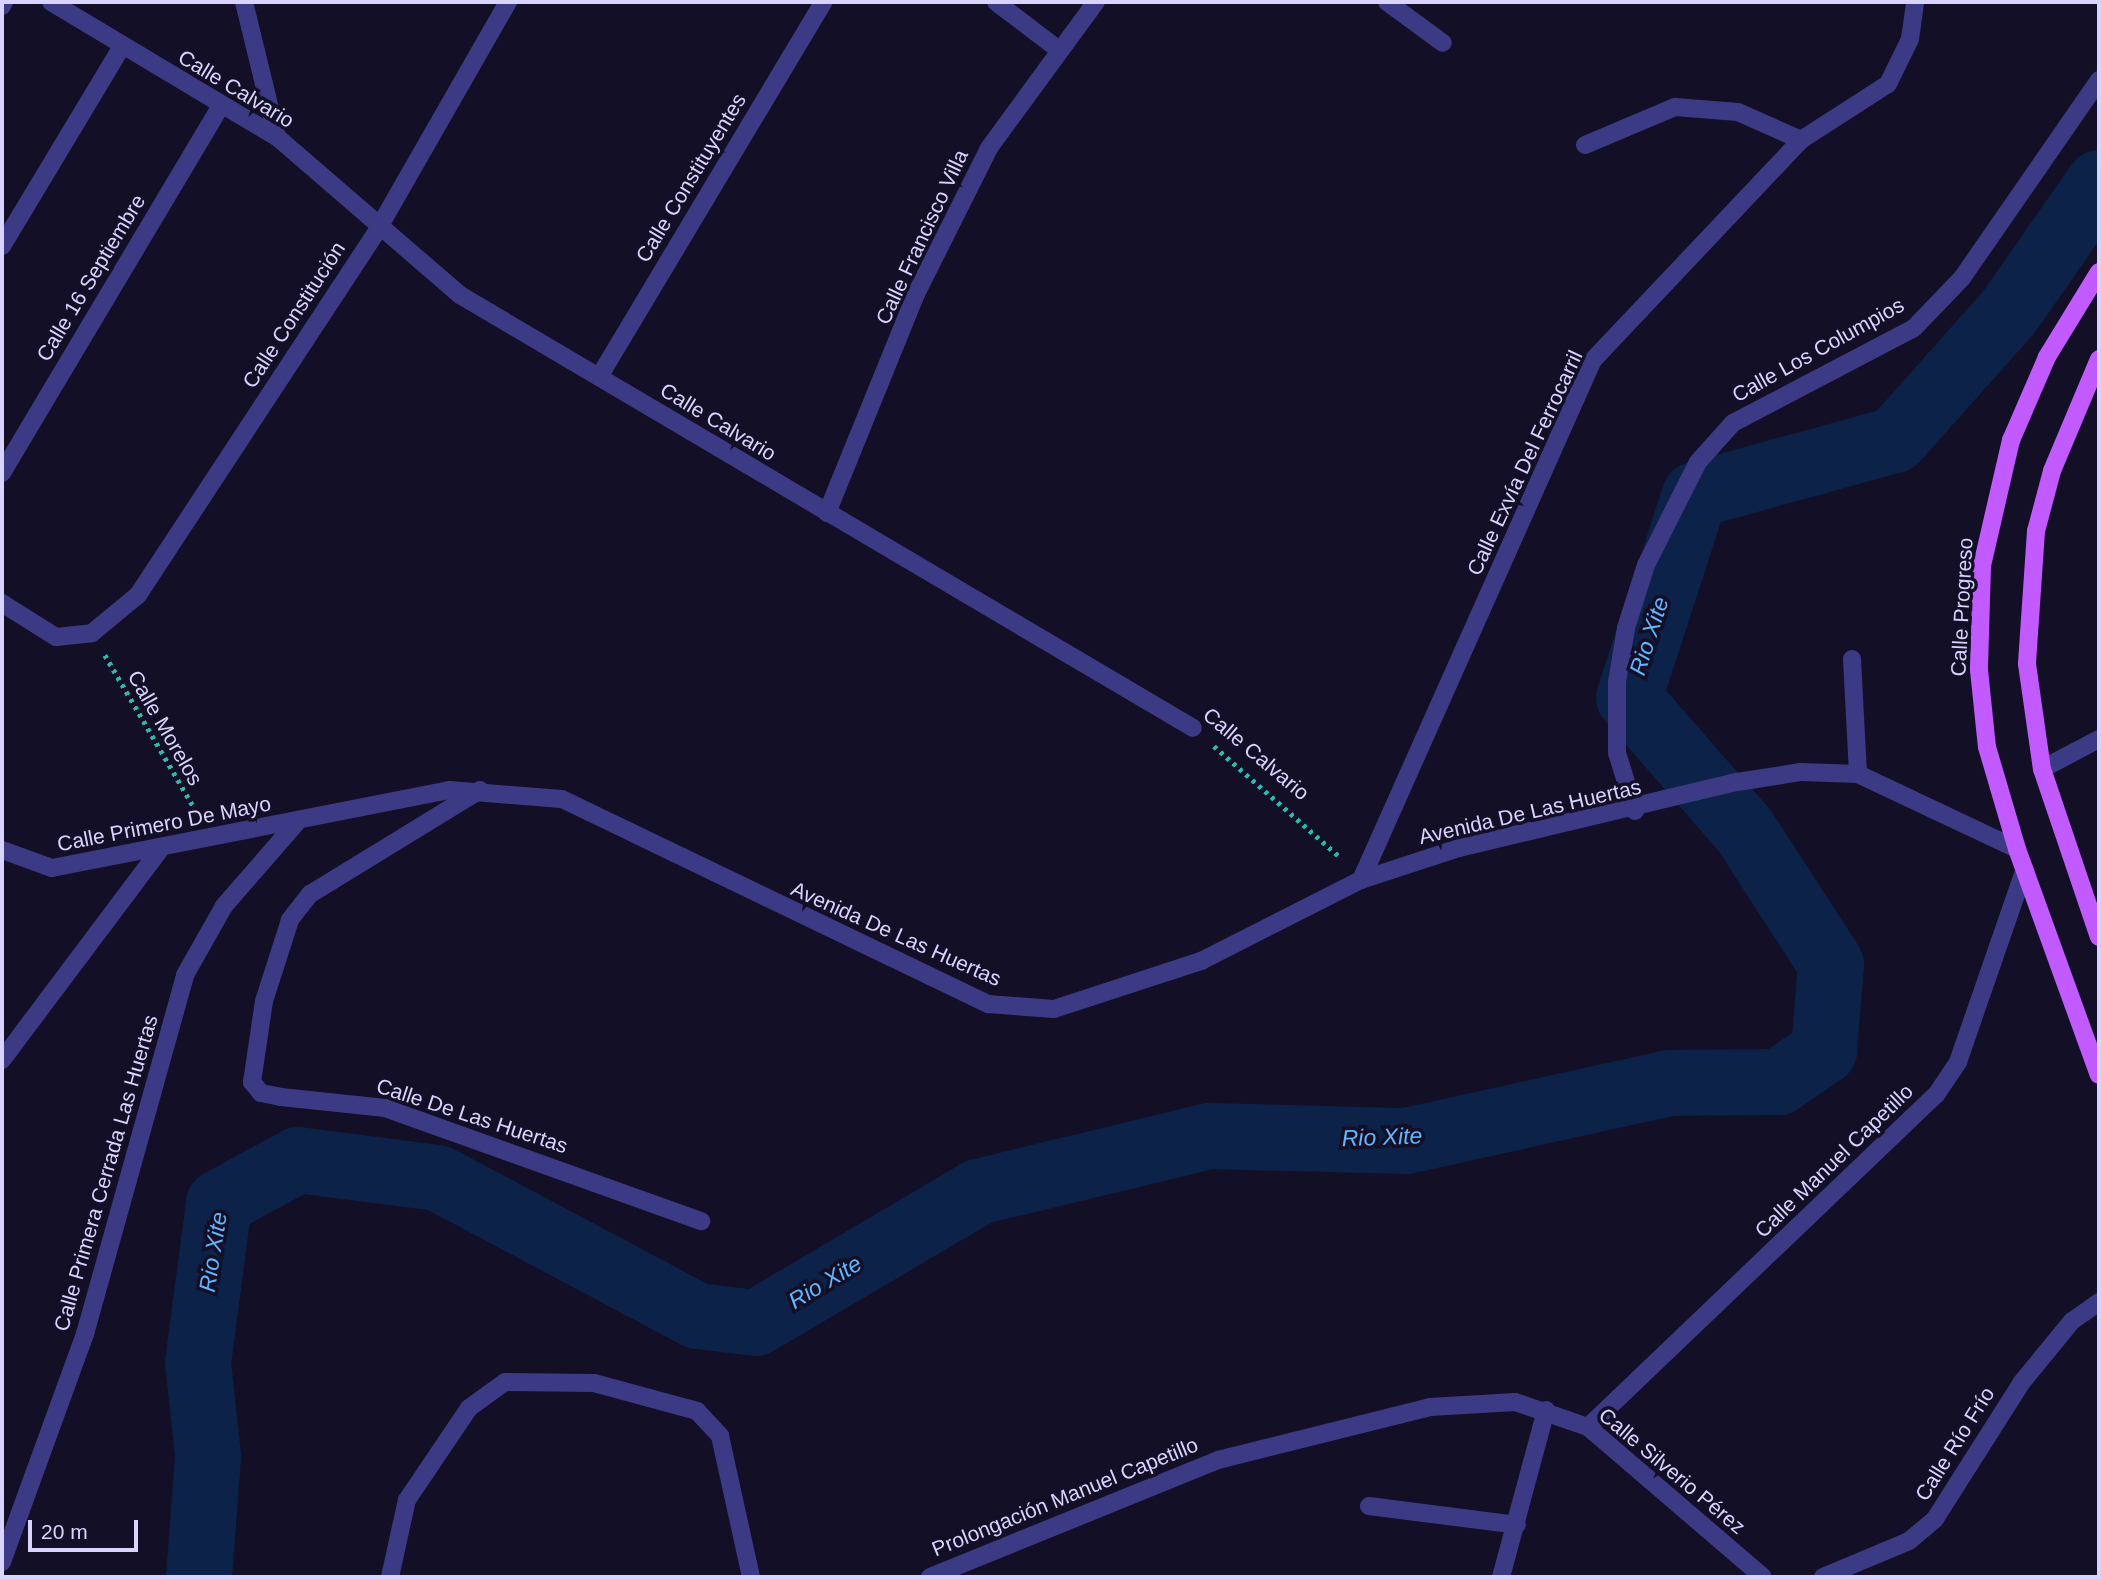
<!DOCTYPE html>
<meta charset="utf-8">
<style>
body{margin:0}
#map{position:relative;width:2101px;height:1579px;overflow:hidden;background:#130f26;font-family:Arial,sans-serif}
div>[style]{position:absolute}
.river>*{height:66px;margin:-33px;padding:0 33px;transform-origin:33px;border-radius:33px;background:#0c2248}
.path>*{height:4.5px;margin-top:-2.25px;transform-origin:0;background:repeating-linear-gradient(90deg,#2fb8b0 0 3.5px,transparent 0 8.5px)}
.minor>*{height:18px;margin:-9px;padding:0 9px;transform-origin:9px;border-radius:9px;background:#3d3a85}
.tertiary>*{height:18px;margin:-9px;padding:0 9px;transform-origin:9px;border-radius:9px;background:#3d3a85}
.primary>*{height:18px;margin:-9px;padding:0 9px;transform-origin:9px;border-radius:9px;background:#c25bff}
span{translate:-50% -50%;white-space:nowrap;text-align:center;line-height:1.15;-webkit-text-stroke:7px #130f26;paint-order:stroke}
.street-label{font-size:21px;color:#d9d4ff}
.water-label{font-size:23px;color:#62b6ff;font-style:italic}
.frame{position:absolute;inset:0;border:4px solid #d9d4ff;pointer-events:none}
.scale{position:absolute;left:28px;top:1520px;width:110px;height:32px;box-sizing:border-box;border:4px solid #d9d4ff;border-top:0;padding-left:9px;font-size:21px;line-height:24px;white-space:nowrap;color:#d9d4ff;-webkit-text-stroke:5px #130f26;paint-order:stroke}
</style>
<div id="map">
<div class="river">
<i style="left:199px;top:1577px;width:121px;rotate:-85.7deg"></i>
<i style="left:208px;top:1456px;width:94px;rotate:-96.1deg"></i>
<i style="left:198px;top:1363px;width:161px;rotate:-82.5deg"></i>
<i style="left:219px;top:1203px;width:90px;rotate:-28.6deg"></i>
<i style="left:298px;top:1160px;width:141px;rotate:7.3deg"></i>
<i style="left:438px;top:1178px;width:294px;rotate:28deg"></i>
<i style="left:698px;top:1316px;width:58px;rotate:6.9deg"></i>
<i style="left:756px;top:1323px;width:258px;rotate:-30.5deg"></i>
<i style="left:978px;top:1192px;width:239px;rotate:-13.6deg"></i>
<i style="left:1210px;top:1136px;width:196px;rotate:1.5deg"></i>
<i style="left:1406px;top:1141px;width:269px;rotate:-12.4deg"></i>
<i style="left:1669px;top:1083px;width:110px;rotate:-0.5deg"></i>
<i style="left:1779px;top:1082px;width:55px;rotate:-34.6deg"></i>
<i style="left:1824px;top:1051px;width:87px;rotate:-85.4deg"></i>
<i style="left:1831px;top:964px;width:158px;rotate:-122.9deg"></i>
<i style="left:1745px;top:831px;width:176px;rotate:-131.1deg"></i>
<i style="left:1629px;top:698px;width:213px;rotate:-72deg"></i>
<i style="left:1695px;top:495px;width:207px;rotate:-15.4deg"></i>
<i style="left:1895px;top:440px;width:171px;rotate:-48.3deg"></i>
<i style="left:2009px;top:312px;width:157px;rotate:-55.1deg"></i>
</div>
<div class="path">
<i style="left:105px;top:655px;width:184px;rotate:59.7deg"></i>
<i style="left:1214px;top:746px;width:169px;rotate:41.4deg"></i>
</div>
<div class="minor">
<i style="left:51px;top:2px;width:263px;rotate:30.9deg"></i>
<i style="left:277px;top:137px;width:242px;rotate:40.8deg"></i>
<i style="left:460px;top:295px;width:851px;rotate:30.57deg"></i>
<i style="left:244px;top:2px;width:139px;rotate:76.3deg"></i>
<i style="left:996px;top:2px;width:79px;rotate:37.3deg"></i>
<i style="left:1387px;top:2px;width:69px;rotate:36.2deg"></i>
<i style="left:2px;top:6px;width:4px;rotate:-63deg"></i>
<i style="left:1585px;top:145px;width:98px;rotate:-22.9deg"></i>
<i style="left:1675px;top:107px;width:63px;rotate:4.5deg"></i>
<i style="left:1738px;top:112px;width:69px;rotate:24deg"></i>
<i style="left:2px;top:246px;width:233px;rotate:-59deg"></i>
<i style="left:599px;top:377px;width:437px;rotate:-59.1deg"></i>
<i style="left:2px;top:473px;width:426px;rotate:-59.2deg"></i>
<i style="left:827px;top:513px;width:236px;rotate:-67.9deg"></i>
<i style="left:916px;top:294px;width:163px;rotate:-63.4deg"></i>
<i style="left:989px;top:148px;width:181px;rotate:-53.8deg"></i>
<i style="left:2px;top:603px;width:64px;rotate:32.2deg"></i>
<i style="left:56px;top:637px;width:36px;rotate:-6deg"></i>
<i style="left:92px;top:633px;width:60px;rotate:-39.6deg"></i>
<i style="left:138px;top:595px;width:438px;rotate:-56.7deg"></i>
<i style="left:378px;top:229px;width:262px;rotate:-60.2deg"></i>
<i style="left:1852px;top:659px;width:115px;rotate:87deg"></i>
<i style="left:2042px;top:769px;width:64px;rotate:-27.8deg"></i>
<i style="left:480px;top:790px;width:199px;rotate:148.5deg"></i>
<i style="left:310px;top:894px;width:33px;rotate:128deg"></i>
<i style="left:290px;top:920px;width:85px;rotate:107.8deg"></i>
<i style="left:264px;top:1001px;width:82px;rotate:98.4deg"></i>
<i style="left:252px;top:1082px;width:14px;rotate:51deg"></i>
<i style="left:261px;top:1093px;width:20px;rotate:11deg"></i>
<i style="left:281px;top:1097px;width:105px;rotate:6deg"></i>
<i style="left:385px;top:1108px;width:336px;rotate:19.7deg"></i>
<i style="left:1635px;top:811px;width:61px;rotate:-107.2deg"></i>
<i style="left:1617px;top:753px;width:71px;rotate:-90deg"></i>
<i style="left:1617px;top:682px;width:55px;rotate:-80.5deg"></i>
<i style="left:1626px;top:628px;width:66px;rotate:-72.4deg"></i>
<i style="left:1646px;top:565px;width:115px;rotate:-63.2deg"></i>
<i style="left:1698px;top:462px;width:52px;rotate:-48.1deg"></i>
<i style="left:1733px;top:423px;width:204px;rotate:-27.7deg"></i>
<i style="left:1914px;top:328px;width:69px;rotate:-46.2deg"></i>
<i style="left:1962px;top:278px;width:241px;rotate:-55.3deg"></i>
<i style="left:2px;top:850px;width:53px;rotate:19.8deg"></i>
<i style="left:52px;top:868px;width:405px;rotate:-11.1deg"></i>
<i style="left:449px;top:790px;width:113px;rotate:4.6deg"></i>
<i style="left:562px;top:799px;width:473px;rotate:25.7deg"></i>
<i style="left:988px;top:1004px;width:66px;rotate:4.3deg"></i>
<i style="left:1054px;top:1009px;width:155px;rotate:-18.1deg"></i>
<i style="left:1201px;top:961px;width:179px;rotate:-26.9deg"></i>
<i style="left:1361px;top:880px;width:103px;rotate:-18.1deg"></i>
<i style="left:1459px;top:848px;width:286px;rotate:-13.4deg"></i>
<i style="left:1737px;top:782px;width:65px;rotate:-8.9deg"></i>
<i style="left:1801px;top:772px;width:57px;rotate:2deg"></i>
<i style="left:1858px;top:774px;width:176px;rotate:25.3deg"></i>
<i style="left:1361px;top:880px;width:569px;rotate:-65.96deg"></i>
<i style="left:1593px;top:360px;width:303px;rotate:-46.6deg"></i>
<i style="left:1801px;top:140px;width:103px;rotate:-32.8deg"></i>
<i style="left:1888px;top:84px;width:50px;rotate:-63.9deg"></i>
<i style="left:1910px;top:39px;width:37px;rotate:-82deg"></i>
<i style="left:2px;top:1060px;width:266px;rotate:-53.1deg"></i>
<i style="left:1369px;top:1506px;width:149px;rotate:7.3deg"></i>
<i style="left:2px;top:1562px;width:243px;rotate:-70deg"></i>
<i style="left:85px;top:1334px;width:373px;rotate:-74.4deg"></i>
<i style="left:185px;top:975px;width:79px;rotate:-60.5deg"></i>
<i style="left:224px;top:906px;width:111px;rotate:-49deg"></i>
<i style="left:390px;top:1577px;width:79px;rotate:-77.6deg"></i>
<i style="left:407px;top:1500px;width:111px;rotate:-56deg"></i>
<i style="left:469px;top:1408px;width:44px;rotate:-35.8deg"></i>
<i style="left:505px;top:1382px;width:89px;rotate:0.6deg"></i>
<i style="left:594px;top:1383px;width:107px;rotate:15.2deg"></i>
<i style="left:697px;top:1411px;width:34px;rotate:47deg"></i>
<i style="left:720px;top:1436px;width:144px;rotate:77.6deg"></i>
<i style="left:1501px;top:1577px;width:173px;rotate:-74.9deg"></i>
<i style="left:1823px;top:1577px;width:93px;rotate:-22.7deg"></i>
<i style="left:1909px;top:1541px;width:34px;rotate:-40deg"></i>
<i style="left:1935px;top:1519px;width:162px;rotate:-57.6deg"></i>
<i style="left:2022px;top:1382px;width:79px;rotate:-50.7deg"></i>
<i style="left:2072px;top:1321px;width:33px;rotate:-35deg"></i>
</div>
<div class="tertiary">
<i style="left:1588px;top:1427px;width:481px;rotate:-43.7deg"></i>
<i style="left:1936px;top:1095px;width:40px;rotate:-56deg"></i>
<i style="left:1958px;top:1062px;width:204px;rotate:-70.9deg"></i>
<i style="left:930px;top:1577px;width:311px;rotate:-22.1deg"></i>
<i style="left:1218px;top:1460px;width:219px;rotate:-14deg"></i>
<i style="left:1430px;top:1407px;width:85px;rotate:-3.4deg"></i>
<i style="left:1515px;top:1402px;width:77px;rotate:18.9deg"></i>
<i style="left:1588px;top:1427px;width:230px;rotate:40.6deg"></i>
</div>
<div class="primary">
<i style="left:2099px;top:272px;width:100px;rotate:121.5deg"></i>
<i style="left:2047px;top:357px;width:90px;rotate:113.4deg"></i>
<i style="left:2011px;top:440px;width:129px;rotate:103deg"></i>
<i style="left:1982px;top:566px;width:104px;rotate:91.7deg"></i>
<i style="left:1979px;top:670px;width:77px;rotate:84.1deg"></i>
<i style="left:1987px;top:747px;width:106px;rotate:73.6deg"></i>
<i style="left:2017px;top:849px;width:240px;rotate:70.1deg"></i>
<i style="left:2099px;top:359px;width:121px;rotate:112.8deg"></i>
<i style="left:2052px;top:471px;width:62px;rotate:104.9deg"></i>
<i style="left:2036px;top:531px;width:133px;rotate:93.9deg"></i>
<i style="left:2027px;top:664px;width:106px;rotate:81.9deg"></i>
<i style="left:2042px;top:769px;width:177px;rotate:71.3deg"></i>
</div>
<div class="street-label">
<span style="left:236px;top:89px;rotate:31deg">Calle Calvario</span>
<span style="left:691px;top:178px;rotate:-59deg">Calle Constituyentes</span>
<span style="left:922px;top:237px;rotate:-65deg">Calle Francisco Villa</span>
<span style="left:91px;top:278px;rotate:-59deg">Calle 16 Septiembre</span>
<span style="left:294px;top:315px;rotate:-57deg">Calle Constitución</span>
<span style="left:1818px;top:350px;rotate:-29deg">Calle Los Columpios</span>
<span style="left:718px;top:422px;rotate:31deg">Calle Calvario</span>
<span style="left:1525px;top:463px;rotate:-65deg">Calle Exvía Del Ferrocarril</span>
<span style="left:1962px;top:607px;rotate:-87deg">Calle Progreso</span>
<span style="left:165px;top:728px;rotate:60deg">Calle Morelos</span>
<span style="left:1256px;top:754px;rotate:40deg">Calle Calvario</span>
<span style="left:1530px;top:812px;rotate:-13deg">Avenida De Las Huertas</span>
<span style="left:164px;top:824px;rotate:-11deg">Calle Primero De Mayo</span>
<span style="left:896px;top:934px;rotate:24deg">Avenida De Las Huertas</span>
<span style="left:472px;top:1116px;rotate:18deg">Calle De Las Huertas</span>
<span style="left:1834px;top:1161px;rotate:-44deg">Calle Manuel Capetillo</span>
<span style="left:106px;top:1173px;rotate:-74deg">Calle Primera Cerrada Las Huertas</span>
<span style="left:1955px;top:1444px;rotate:-58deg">Calle Río Frío</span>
<span style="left:1672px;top:1471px;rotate:40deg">Calle Silverio Pérez</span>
<span style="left:1065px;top:1497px;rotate:-22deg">Prolongación Manuel Capetillo</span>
</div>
<div class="water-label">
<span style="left:1649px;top:636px;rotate:-72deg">Rio Xite</span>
<span style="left:1382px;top:1137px;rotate:-2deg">Rio Xite</span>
<span style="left:213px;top:1252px;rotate:-81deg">Rio Xite</span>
<span style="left:825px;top:1282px;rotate:-31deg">Rio Xite</span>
</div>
<div class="frame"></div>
<div class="scale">20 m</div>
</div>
